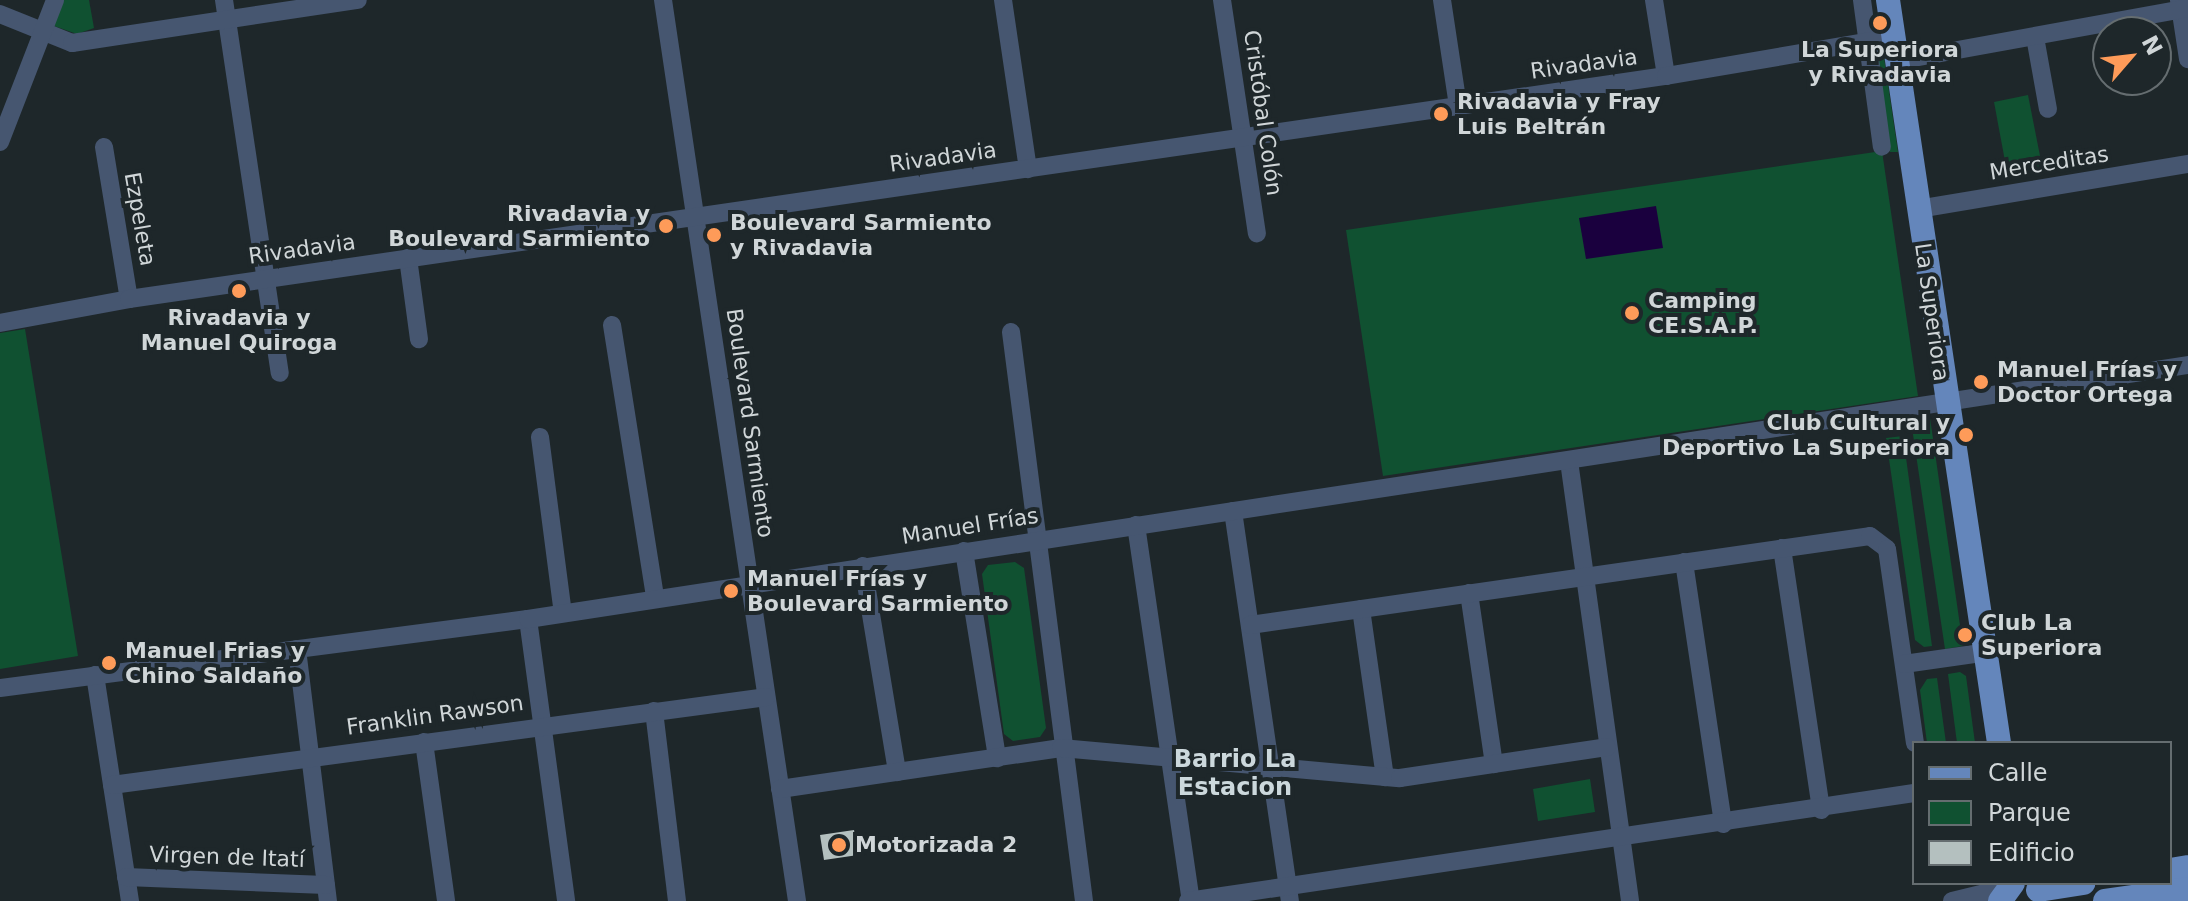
<!DOCTYPE html>
<meta charset="utf-8">
<style>
body{margin:0}
#map{position:relative;width:2188px;height:901px;overflow:hidden;background:#1e272a;font-family:"DejaVu Sans",sans-serif}
div>[style]{position:absolute}
.green>*{inset:0;background:#105131}
.water>*{inset:0;background:#1a003e}
.building>*{inset:0;background:#b4c0bf}
.minor>*{height:18px;margin:-9px;padding:0 9px;transform-origin:9px;border-radius:9px;background:#465670}
.major>*{height:24px;margin:-12px;padding:0 12px;transform-origin:12px;border-radius:12px;background:#6486bb}
.dots>*{width:22px;height:22px;translate:-50% -50%;box-sizing:border-box;border:4px solid #1e272a;border-radius:50%}
span{translate:-50% -50%;white-space:nowrap;text-align:center;line-height:1.15;-webkit-text-stroke:8px #1e272a;paint-order:stroke}
.poi-label{font-size:22px;color:#d0d6d8;font-weight:700}
.left{translate:0 -50%;text-align:left}
.right{translate:-100% -50%;text-align:right}
.street-label{font-size:22px;color:#d0d6d8}
.neighbourhood-label{font-size:24px;color:#ccd8dc;font-weight:700}
.legend{position:absolute;left:1912px;top:741px;width:260px;height:144px;box-sizing:border-box;background:#1e272a;border:2px solid #656d70;margin:0;padding:10px 14px;list-style:none;font-size:24px;color:#d0d6d8}
.legend li{display:flex;align-items:center;gap:16px;height:40px}
.legend b{width:40px;border:2px solid #656d70}
.north{position:absolute;left:2092px;top:16px;width:80px;height:80px;box-sizing:border-box;background:#1e272a;border:2px solid #656d70;border-radius:50%;rotate:62deg;font-size:22px;font-weight:700;line-height:32px;text-align:center;color:#d0d6d8}
.north::after{content:'';display:block;margin:auto;width:28px;height:36px;background:#fe9b59;clip-path:polygon(50% 0,100% 100%,50% 72%,0 100%)}
</style>
<div id="map">
<div class="green">
<i style="clip-path:polygon(63px 0,89px 0,94px 28px,77px 34px,54px 26px)"></i>
<i style="clip-path:polygon(1875px 51px,1883px 51px,1898px 152px,1890px 152px)"></i>
<i style="clip-path:polygon(2028px 95px,2042px 166px,2007px 172px,1994px 102px)"></i>
<i style="clip-path:polygon(1882px 151px,1918px 396px,1383px 476px,1346px 230px)"></i>
<i style="clip-path:polygon(25px 329px,78px 656px,0 669px,0 333px)"></i>
<i style="clip-path:polygon(1930px 418px,1963px 646px,1945px 649px,1911px 421px)"></i>
<i style="clip-path:polygon(1903px 436px,1932px 646px,1924px 647px,1915px 640px,1886px 438px)"></i>
<i style="clip-path:polygon(1015px 562px,1024px 568px,1046px 728px,1040px 737px,1013px 741px,1004px 734px,982px 574px,988px 565px)"></i>
<i style="clip-path:polygon(1960px 672px,1966px 676px,1975px 743px,1957px 743px,1948px 674px)"></i>
<i style="clip-path:polygon(1937px 678px,1946px 743px,1927px 743px,1920px 690px,1927px 679px)"></i>
<i style="clip-path:polygon(1590px 779px,1595px 812px,1538px 821px,1533px 789px)"></i>
</div>
<div class="water">
<i style="clip-path:polygon(1656px 206px,1663px 248px,1586px 259px,1579px 218px)"></i>
</div>
<div class="building">
<i style="clip-path:polygon(854px 830px,858px 855px,824px 860px,820px 835px)"></i>
</div>
<div class="minor">
<i style="left:224px;top:0;width:377px;rotate:81.5deg"></i>
<i style="left:663px;top:0;width:911px;rotate:81.54deg"></i>
<i style="left:1003px;top:0;width:171px;rotate:81.6deg"></i>
<i style="left:1222px;top:0;width:236px;rotate:81.5deg"></i>
<i style="left:1442px;top:0;width:107px;rotate:81.4deg"></i>
<i style="left:1654px;top:0;width:77px;rotate:81deg"></i>
<i style="left:1862px;top:0;width:148px;rotate:82.3deg"></i>
<i style="left:2179px;top:0;width:60px;rotate:81.3deg"></i>
<i style="left:0;top:14px;width:78px;rotate:21.9deg"></i>
<i style="left:72px;top:43px;width:289px;rotate:-8.6deg"></i>
<i style="left:2035px;top:37px;width:73px;rotate:79.8deg"></i>
<i style="left:1897px;top:61px;width:296px;rotate:-10.3deg"></i>
<i style="left:0;top:142px;width:152px;rotate:-68.8deg"></i>
<i style="left:104px;top:147px;width:154px;rotate:80.7deg"></i>
<i style="left:1918px;top:209px;width:274px;rotate:-9.5deg"></i>
<i style="left:408px;top:258px;width:82px;rotate:82.3deg"></i>
<i style="left:0;top:323px;width:131px;rotate:-10.5deg"></i>
<i style="left:129px;top:299px;width:1553px;rotate:-8.26deg"></i>
<i style="left:1666px;top:76px;width:230px;rotate:-9.7deg"></i>
<i style="left:612px;top:325px;width:276px;rotate:81deg"></i>
<i style="left:1011px;top:332px;width:574px;rotate:82.69deg"></i>
<i style="left:540px;top:437px;width:177px;rotate:82.6deg"></i>
<i style="left:1569px;top:461px;width:444px;rotate:82.1deg"></i>
<i style="left:1233px;top:511px;width:394px;rotate:81.7deg"></i>
<i style="left:1136px;top:525px;width:380px;rotate:81.7deg"></i>
<i style="left:1782px;top:548px;width:265px;rotate:81.5deg"></i>
<i style="left:964px;top:551px;width:210px;rotate:80.9deg"></i>
<i style="left:1684px;top:562px;width:265px;rotate:81.5deg"></i>
<i style="left:863px;top:566px;width:209px;rotate:80.6deg"></i>
<i style="left:1469px;top:593px;width:173px;rotate:81.7deg"></i>
<i style="left:1361px;top:609px;width:170px;rotate:81.9deg"></i>
<i style="left:528px;top:619px;width:285px;rotate:82.3deg"></i>
<i style="left:1250px;top:625px;width:626px;rotate:-8.17deg"></i>
<i style="left:1870px;top:536px;width:21px;rotate:37deg"></i>
<i style="left:1887px;top:549px;width:196px;rotate:81.8deg"></i>
<i style="left:297px;top:649px;width:254px;rotate:83deg"></i>
<i style="left:1904px;top:664px;width:78px;rotate:-8.1deg"></i>
<i style="left:95px;top:675px;width:229px;rotate:81.2deg"></i>
<i style="left:0;top:688px;width:532px;rotate:-7.45deg"></i>
<i style="left:528px;top:619px;width:1679px;rotate:-8.7deg"></i>
<i style="left:654px;top:711px;width:191px;rotate:83.1deg"></i>
<i style="left:424px;top:742px;width:161px;rotate:82.1deg"></i>
<i style="left:112px;top:785px;width:660px;rotate:-7.66deg"></i>
<i style="left:780px;top:789px;width:284px;rotate:-8.3deg"></i>
<i style="left:1061px;top:748px;width:340px;rotate:5.1deg"></i>
<i style="left:1400px;top:778px;width:209px;rotate:-8.5deg"></i>
<i style="left:126px;top:877px;width:200px;rotate:2.3deg"></i>
<i style="left:1188px;top:901px;width:734px;rotate:-8.46deg"></i>
<i style="left:1952px;top:901px;width:55px;rotate:-13.8deg"></i>
</div>
<div class="major">
<i style="left:1888px;top:0;width:751px;rotate:81.5deg"></i>
<i style="left:2170px;top:870px;width:18px;rotate:-9deg"></i>
<i style="left:2038px;top:890px;width:46px;rotate:-8.8deg"></i>
<i style="left:2000px;top:901px;width:22px;rotate:-54deg"></i>
<i style="left:2105px;top:901px;width:84px;rotate:-8.2deg"></i>
</div>
<div class="dots">
<i style="left:1880px;top:23px;background:#fe9b59"></i>
<i style="left:1441px;top:114px;background:#fe9b59"></i>
<i style="left:666px;top:226px;background:#fe9b59"></i>
<i style="left:714px;top:235px;background:#fe9b59"></i>
<i style="left:239px;top:291px;background:#fe9b59"></i>
<i style="left:1632px;top:313px;background:#fe9b59"></i>
<i style="left:1981px;top:382px;background:#fe9b59"></i>
<i style="left:1966px;top:435px;background:#fe9b59"></i>
<i style="left:731px;top:591px;background:#fe9b59"></i>
<i style="left:1965px;top:635px;background:#fe9b59"></i>
<i style="left:109px;top:663px;background:#fe9b59"></i>
<i style="left:839px;top:845px;background:#fe9b59"></i>
</div>
<div class="poi-label">
<span style="left:1880px;top:62px">La Superiora<br>y Rivadavia</span>
<span class="left" style="left:1457px;top:114px">Rivadavia y Fray<br>Luis Beltrán</span>
<span class="right" style="left:650px;top:226px">Rivadavia y<br>Boulevard Sarmiento</span>
<span class="left" style="left:730px;top:235px">Boulevard Sarmiento<br>y Rivadavia</span>
<span class="left" style="left:1648px;top:313px">Camping<br>CE.S.A.P.</span>
<span style="left:239px;top:330px">Rivadavia y<br>Manuel Quiroga</span>
<span class="left" style="left:1997px;top:382px">Manuel Frías y<br>Doctor Ortega</span>
<span class="right" style="left:1950px;top:435px">Club Cultural y<br>Deportivo La Superiora</span>
<span class="left" style="left:747px;top:591px">Manuel Frías y<br>Boulevard Sarmiento</span>
<span class="left" style="left:1981px;top:635px">Club La<br>Superiora</span>
<span class="left" style="left:125px;top:663px">Manuel Frias y<br>Chino Saldaño</span>
<span class="left" style="left:855px;top:845px">Motorizada 2</span>
</div>
<div class="street-label">
<span style="left:1584px;top:64px;rotate:-8deg">Rivadavia</span>
<span style="left:1263px;top:113px;rotate:82deg">Cristóbal Colón</span>
<span style="left:943px;top:157px;rotate:-8deg">Rivadavia</span>
<span style="left:2049px;top:163px;rotate:-9deg">Merceditas</span>
<span style="left:140px;top:219px;rotate:80deg">Ezpeleta</span>
<span style="left:302px;top:249px;rotate:-8deg">Rivadavia</span>
<span style="left:1932px;top:312px;rotate:82deg">La Superiora</span>
<span style="left:750px;top:423px;rotate:82deg">Boulevard Sarmiento</span>
<span style="left:970px;top:526px;rotate:-9deg">Manuel Frías</span>
<span style="left:435px;top:715px;rotate:-8deg">Franklin Rawson</span>
<span style="left:227px;top:857px;rotate:2deg">Virgen de Itatí</span>
</div>
<div class="neighbourhood-label">
<span style="left:1235px;top:774px">Barrio La<br>Estacion</span>
</div>
<ul class="legend">
<li><b style="height:10px;background:#6486bb"></b>Calle</li>
<li><b style="height:22px;background:#105131"></b>Parque</li>
<li><b style="height:22px;background:#b4c0bf"></b>Edificio</li>
</ul>
<div class="north">N</div>
</div>
